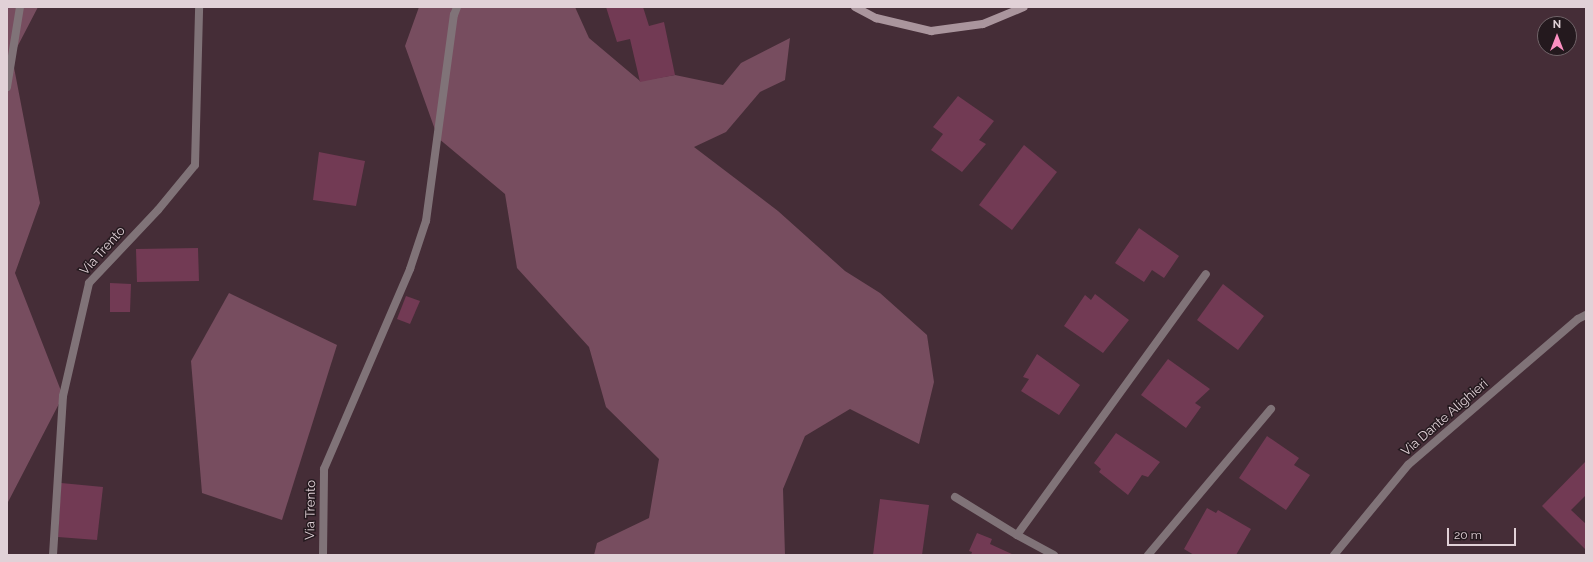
<!DOCTYPE html>
<style>
body{margin:0}
#map{position:relative;width:1593px;height:562px;overflow:hidden;background:#452d37;font-family:Raleway,sans-serif}
div>[style]{position:absolute}
.green>*{inset:0;background:#774d5f}
.building>*{inset:0;background:#723a54}
.street>*{height:8px;margin:-4px;padding:0 4px;transform-origin:4px;border-radius:4px;background:#807378}
.secondary>*{height:8px;margin:-4px;padding:0 4px;transform-origin:4px;border-radius:4px;background:#aa959d}
span{translate:-50% -50%;white-space:nowrap;text-align:center;line-height:1.15;-webkit-text-stroke:3px #24191e;paint-order:stroke}
.street-label{font-size:13px;color:#e1d1d7}
.frame{position:absolute;inset:0;border:8px solid #e1d1d7;pointer-events:none}
.north{position:absolute;left:1537px;top:16px;width:40px;height:40px;box-sizing:border-box;background:#24191e;border:1px solid #706368;border-radius:50%;rotate:0deg;font-size:11px;font-weight:700;line-height:16px;text-align:center;color:#e1d1d7}
.north::after{content:'';display:block;margin:auto;width:14px;height:18px;background:#fc8fc1;clip-path:polygon(50% 0,100% 100%,50% 72%,0 100%)}
.scale{position:absolute;left:1447px;top:528px;width:69px;height:18px;box-sizing:border-box;border:2px solid #e1d1d7;border-top:0;padding-left:5px;font-size:12px;line-height:14px;white-space:nowrap;color:#e1d1d7;-webkit-text-stroke:3px #24191e;paint-order:stroke}
</style>
<div id="map">
<div class="green">
<i style="clip-path:polygon(7px 7px,38px 7px,12px 57px,40px 203px,15px 273px,63px 396px,7px 504px)"></i>
<i style="clip-path:polygon(419px 7px,575px 7px,589px 38px,640px 81px,675px 75px,723px 85px,741px 63px,790px 38px,785px 80px,760px 92px,726px 132px,694px 147px,778px 211px,845px 271px,880px 293px,927px 335px,934px 382px,919px 444px,850px 409px,805px 436px,783px 489px,785px 555px,594px 555px,597px 543px,649px 518px,659px 459px,606px 407px,589px 347px,517px 268px,505px 194px,438px 138px,405px 46px)"></i>
<i style="clip-path:polygon(229px 293px,337px 345px,282px 520px,202px 493px,191px 361px)"></i>
</div>
<div class="building">
<i style="clip-path:polygon(606px 7px,643px 7px,649px 26px,664px 22px,675px 75px,640px 82px,630px 39px,617px 42px)"></i>
<i style="clip-path:polygon(958px 96px,994px 121px,979px 140px,986px 144px,962px 172px,931px 150px,943px 134px,933px 127px)"></i>
<i style="clip-path:polygon(1024px 145px,1057px 172px,1012px 230px,979px 205px)"></i>
<i style="clip-path:polygon(319px 152px,365px 161px,356px 206px,313px 200px)"></i>
<i style="clip-path:polygon(1139px 228px,1179px 256px,1164px 278px,1152px 270px,1144px 282px,1115px 263px)"></i>
<i style="clip-path:polygon(198px 248px,199px 281px,137px 282px,136px 249px)"></i>
<i style="clip-path:polygon(110px 283px,131px 284px,130px 312px,110px 312px)"></i>
<i style="clip-path:polygon(1223px 284px,1264px 316px,1238px 350px,1197px 320px)"></i>
<i style="clip-path:polygon(1095px 294px,1129px 320px,1103px 353px,1064px 326px,1085px 295px,1091px 300px)"></i>
<i style="clip-path:polygon(406px 296px,420px 301px,410px 324px,397px 319px)"></i>
<i style="clip-path:polygon(1037px 354px,1080px 385px,1059px 415px,1021px 391px,1029px 379px,1023px 377px)"></i>
<i style="clip-path:polygon(1168px 359px,1210px 389px,1195px 403px,1201px 407px,1186px 428px,1141px 395px)"></i>
<i style="clip-path:polygon(1116px 433px,1160px 462px,1148px 477px,1142px 475px,1128px 495px,1099px 472px,1101px 469px,1094px 463px)"></i>
<i style="clip-path:polygon(1267px 436px,1299px 458px,1294px 465px,1310px 475px,1286px 510px,1239px 478px)"></i>
<i style="clip-path:polygon(1586px 461px,1586px 495px,1571px 510px,1586px 524px,1586px 550px,1542px 506px)"></i>
<i style="clip-path:polygon(61px 483px,103px 487px,97px 540px,58px 537px)"></i>
<i style="clip-path:polygon(880px 499px,929px 505px,922px 555px,873px 555px)"></i>
<i style="clip-path:polygon(1207px 508px,1216px 513px,1218px 510px,1251px 529px,1236px 555px,1194px 555px,1184px 549px)"></i>
<i style="clip-path:polygon(977px 533px,992px 539px,990px 544px,1014px 555px,971px 555px,972px 552px,969px 551px)"></i>
</div>
<div class="street">
<i style="left:7px;top:87px;width:81px;rotate:-80.8deg"></i>
<i style="left:955px;top:497px;width:73px;rotate:31.5deg"></i>
<i style="left:1017px;top:535px;width:42px;rotate:28.4deg"></i>
<i style="left:1017px;top:535px;width:322px;rotate:-54.1deg"></i>
<i style="left:53px;top:555px;width:159px;rotate:-86.4deg"></i>
<i style="left:63px;top:396px;width:116px;rotate:-77deg"></i>
<i style="left:89px;top:283px;width:100px;rotate:-46.6deg"></i>
<i style="left:158px;top:210px;width:58px;rotate:-50.6deg"></i>
<i style="left:195px;top:165px;width:158px;rotate:-88.5deg"></i>
<i style="left:323px;top:555px;width:86px;rotate:-89.3deg"></i>
<i style="left:324px;top:469px;width:218px;rotate:-66.7deg"></i>
<i style="left:410px;top:269px;width:51px;rotate:-71.6deg"></i>
<i style="left:426px;top:221px;width:208px;rotate:-82.3deg"></i>
<i style="left:454px;top:15px;width:9px;rotate:-69deg"></i>
<i style="left:1148px;top:555px;width:191px;rotate:-49.9deg"></i>
<i style="left:1334px;top:555px;width:117px;rotate:-50.6deg"></i>
<i style="left:1408px;top:465px;width:224px;rotate:-40.7deg"></i>
<i style="left:1578px;top:319px;width:9px;rotate:-27deg"></i>
</div>
<div class="secondary">
<i style="left:855px;top:7px;width:24px;rotate:28deg"></i>
<i style="left:876px;top:18px;width:57px;rotate:13.3deg"></i>
<i style="left:931px;top:31px;width:52px;rotate:-7.7deg"></i>
<i style="left:983px;top:24px;width:44px;rotate:-22.5deg"></i>
</div>
<div class="street-label">
<span style="left:103px;top:251px;rotate:-48deg">Via Trento</span>
<span style="left:1445px;top:418px;rotate:-41deg">Via Dante Alighieri</span>
<span style="left:311px;top:510px;rotate:-89deg">Via Trento</span>
</div>
<div class="frame"></div>
<div class="north">N</div>
<div class="scale">20 m</div>
</div>
